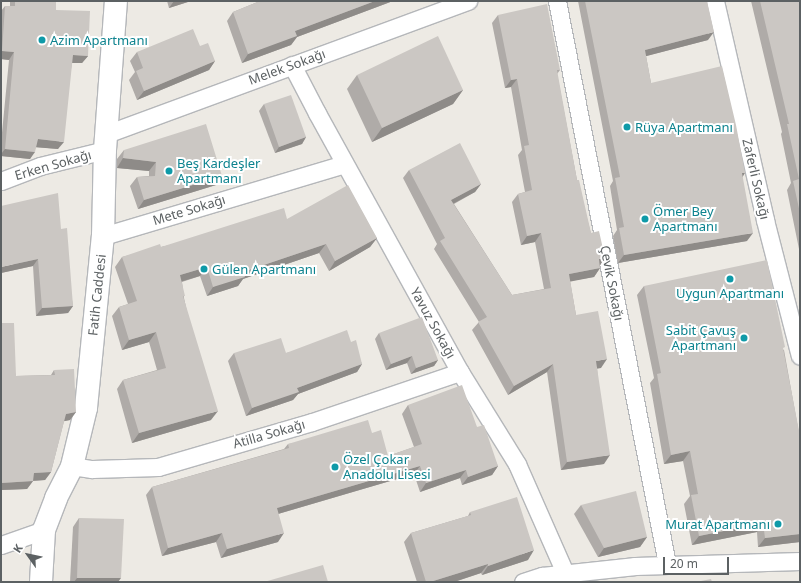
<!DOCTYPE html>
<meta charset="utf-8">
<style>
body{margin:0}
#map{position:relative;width:801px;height:583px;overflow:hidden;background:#edeae4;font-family:"Noto Sans",sans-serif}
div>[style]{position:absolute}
.roads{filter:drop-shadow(1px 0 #b5b7ba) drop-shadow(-1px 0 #b5b7ba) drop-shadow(0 1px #b5b7ba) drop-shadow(0 -1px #b5b7ba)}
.street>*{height:17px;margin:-8.5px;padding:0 8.5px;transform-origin:8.5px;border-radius:8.5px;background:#fff}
.secondary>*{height:22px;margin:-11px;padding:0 11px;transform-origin:11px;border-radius:11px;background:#fff}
.wall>*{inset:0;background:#afaba8}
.shaded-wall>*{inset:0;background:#8e8b88}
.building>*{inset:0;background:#cbc7c3}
.dots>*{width:11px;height:11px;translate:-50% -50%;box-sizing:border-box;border:2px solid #fff;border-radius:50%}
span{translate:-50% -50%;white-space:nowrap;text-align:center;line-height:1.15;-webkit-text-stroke:4px #fff;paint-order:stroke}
.culture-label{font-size:13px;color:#0d838f}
.left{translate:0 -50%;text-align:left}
.right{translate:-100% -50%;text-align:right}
.street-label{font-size:13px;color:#5c6163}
.frame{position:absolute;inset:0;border:2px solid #5c6163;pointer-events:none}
.north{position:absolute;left:8px;top:535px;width:40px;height:40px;-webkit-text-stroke:3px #fff;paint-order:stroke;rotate:303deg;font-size:11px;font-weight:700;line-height:16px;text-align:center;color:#5c6163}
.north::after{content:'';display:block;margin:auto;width:14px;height:18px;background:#5c6163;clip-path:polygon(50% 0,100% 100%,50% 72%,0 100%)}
.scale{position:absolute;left:663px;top:557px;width:66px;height:18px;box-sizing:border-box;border:2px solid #5c6163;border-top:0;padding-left:5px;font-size:12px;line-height:14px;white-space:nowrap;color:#5c6163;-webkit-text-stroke:3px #fff;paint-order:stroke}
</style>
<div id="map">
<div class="roads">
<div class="street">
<i style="left:557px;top:1px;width:574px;rotate:78.94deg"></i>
<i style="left:715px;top:1px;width:225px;rotate:77.1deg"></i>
<i style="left:765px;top:220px;width:140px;rotate:75.6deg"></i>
<i style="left:292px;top:65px;width:54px;rotate:62.5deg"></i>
<i style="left:317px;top:113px;width:296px;rotate:61.1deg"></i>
<i style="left:460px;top:372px;width:108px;rotate:58.2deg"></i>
<i style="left:517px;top:464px;width:119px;rotate:66.2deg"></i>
<i style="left:565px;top:573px;width:11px;rotate:56deg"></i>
<i style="left:106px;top:134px;width:386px;rotate:-20.2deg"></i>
<i style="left:1px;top:181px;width:42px;rotate:-21deg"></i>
<i style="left:40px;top:166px;width:67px;rotate:-13.8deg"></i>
<i style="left:103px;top:236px;width:252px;rotate:-16.6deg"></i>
<i style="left:72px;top:466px;width:20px;rotate:9deg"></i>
<i style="left:92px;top:469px;width:66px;rotate:-1.7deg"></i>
<i style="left:158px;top:467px;width:160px;rotate:-16.3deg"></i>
<i style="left:312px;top:422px;width:156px;rotate:-18.7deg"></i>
<i style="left:1px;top:545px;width:46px;rotate:-19.2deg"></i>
<i style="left:523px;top:582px;width:20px;rotate:-18deg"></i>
<i style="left:542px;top:576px;width:94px;rotate:-6.1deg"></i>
<i style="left:635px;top:566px;width:165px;rotate:-1.7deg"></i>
</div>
<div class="secondary">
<i style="left:41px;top:582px;width:52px;rotate:-86.7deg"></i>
<i style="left:44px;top:530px;width:34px;rotate:-69deg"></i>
<i style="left:56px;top:498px;width:36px;rotate:-63deg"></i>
<i style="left:72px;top:466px;width:60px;rotate:-76.4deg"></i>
<i style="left:86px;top:408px;width:173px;rotate:-84.4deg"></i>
<i style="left:103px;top:236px;width:86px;rotate:-88.7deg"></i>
<i style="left:105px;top:150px;width:149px;rotate:-85.8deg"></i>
</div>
</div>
<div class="wall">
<i style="clip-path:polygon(10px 1px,56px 1px,56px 10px,88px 56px,82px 63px,72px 63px,58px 149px,36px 147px,30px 159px,1px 156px,1px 143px,9px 60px,1px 59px,1px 11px,5px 6px,10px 6px)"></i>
<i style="clip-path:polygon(167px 1px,191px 1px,169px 8px)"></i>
<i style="clip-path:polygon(260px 1px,393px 1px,297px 37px,291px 45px,242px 63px,227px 21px,233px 12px)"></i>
<i style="clip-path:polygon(578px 1px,707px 1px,708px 40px,646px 56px,651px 83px,742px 177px,747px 241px,618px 263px,613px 236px,617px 230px,610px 186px,613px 181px)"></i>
<i style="clip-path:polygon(751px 1px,800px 1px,800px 254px,787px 190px,791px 183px,781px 134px,782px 132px)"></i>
<i style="clip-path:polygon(498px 15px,560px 70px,557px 74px,577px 180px,600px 268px,594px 277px,570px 281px,576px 315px,601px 368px,597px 368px,604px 464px,561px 470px,547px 372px,508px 395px,472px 330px,479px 322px,434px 249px,437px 244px,403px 178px,409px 170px,481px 184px,475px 192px,454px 204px,512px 295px,544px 289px,535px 242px,521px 245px,512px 202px,518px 194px,525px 192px,518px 155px,522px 150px,511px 87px,505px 88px,492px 23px)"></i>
<i style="clip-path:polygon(200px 46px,215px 61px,209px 70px,137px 100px,129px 80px,135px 72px,130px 61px,137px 52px)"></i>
<i style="clip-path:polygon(357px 75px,463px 90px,453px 104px,372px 142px,347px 89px)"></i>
<i style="clip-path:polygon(264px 104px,306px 137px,302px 144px,275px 153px,259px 111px)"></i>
<i style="clip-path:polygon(124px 150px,222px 176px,216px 185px,138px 209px,130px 186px,137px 177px,149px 176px,149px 171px,117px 168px,117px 159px)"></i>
<i style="clip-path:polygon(287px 219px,377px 238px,370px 247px,329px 271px,319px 253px,243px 279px,238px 286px,207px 296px,200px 276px,182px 282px,184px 298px,211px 420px,132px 443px,117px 389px,123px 380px,157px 370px,149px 342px,122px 350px,112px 316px,119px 307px,128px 304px,115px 267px,122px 257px,161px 247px)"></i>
<i style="clip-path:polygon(61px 229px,73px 306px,68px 313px,36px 316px,33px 266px,1px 273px)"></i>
<i style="clip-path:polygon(644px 286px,784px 350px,800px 439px,800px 542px,758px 547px,757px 532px,692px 545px,684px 504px,690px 496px,683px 461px,664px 464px,650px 383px,654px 378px,637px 295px)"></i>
<i style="clip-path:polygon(1px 323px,16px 376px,51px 375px,54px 370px,76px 412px,70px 420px,64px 421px,51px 472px,45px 480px,33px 481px,27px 489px,1px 490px)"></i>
<i style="clip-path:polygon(379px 333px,438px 360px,434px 366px,411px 374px,407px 363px,386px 370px,375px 339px)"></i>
<i style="clip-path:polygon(351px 342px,362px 364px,357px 372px,298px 394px,293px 400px,246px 416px,228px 361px,234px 353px,286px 353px)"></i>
<i style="clip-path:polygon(408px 405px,477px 427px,498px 466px,492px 475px,462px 485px,460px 478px,420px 492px,414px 474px,278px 514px,278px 542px,221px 558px,216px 542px,162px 556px,146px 495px,152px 487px,284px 449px,288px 444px,372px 433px,388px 456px,414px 447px,402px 414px)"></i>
<i style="clip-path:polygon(581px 505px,647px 537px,640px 547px,598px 557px,574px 514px)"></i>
<i style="clip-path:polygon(470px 512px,528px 560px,482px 575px,481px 573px,454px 582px,417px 582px,404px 542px,411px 533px,468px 516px)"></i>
<i style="clip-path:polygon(79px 518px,118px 582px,70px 582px,73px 527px)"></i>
</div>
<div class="shaded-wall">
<i style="clip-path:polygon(174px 1px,191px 1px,169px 8px)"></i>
<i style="clip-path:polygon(375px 1px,393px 1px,297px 37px,291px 45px,242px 63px,248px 54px,295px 31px)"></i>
<i style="clip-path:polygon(714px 32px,708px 40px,639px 58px,645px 50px)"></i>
<i style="clip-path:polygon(2px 51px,14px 52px,9px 60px,1px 59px,1px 53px)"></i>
<i style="clip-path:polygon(73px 55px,88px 56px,82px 63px,68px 63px)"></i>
<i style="clip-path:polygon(215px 61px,209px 70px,137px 100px,144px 91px)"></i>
<i style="clip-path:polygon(517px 79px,511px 87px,505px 88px,511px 80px)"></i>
<i style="clip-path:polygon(463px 90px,453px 104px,372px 142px,382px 128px)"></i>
<i style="clip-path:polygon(306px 137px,302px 144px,275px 153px,279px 147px)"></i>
<i style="clip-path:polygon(38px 139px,64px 142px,58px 149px,33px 147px)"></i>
<i style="clip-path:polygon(5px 149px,35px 152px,30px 159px,1px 156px,1px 154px)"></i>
<i style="clip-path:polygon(123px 158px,156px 162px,149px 171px,117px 168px)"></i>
<i style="clip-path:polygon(742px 173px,745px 173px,740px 181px)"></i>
<i style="clip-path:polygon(222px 176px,216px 185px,138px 209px,144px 200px)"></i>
<i style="clip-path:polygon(481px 184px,475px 192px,445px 208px,451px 200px)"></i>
<i style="clip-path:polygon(541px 233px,535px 242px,521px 245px,527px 236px)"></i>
<i style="clip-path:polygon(753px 233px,747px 241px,618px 263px,624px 255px)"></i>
<i style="clip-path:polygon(377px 238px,370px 247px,329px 271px,335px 261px)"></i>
<i style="clip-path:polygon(326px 244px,319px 253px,243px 279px,238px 286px,207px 296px,213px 287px,243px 272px)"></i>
<i style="clip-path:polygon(605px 258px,599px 267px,599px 259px)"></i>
<i style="clip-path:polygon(38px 259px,33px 266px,1px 273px,1px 267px)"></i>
<i style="clip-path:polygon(207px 267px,200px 276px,173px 284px,180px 275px)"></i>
<i style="clip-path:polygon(600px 268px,594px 277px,563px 283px,569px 274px)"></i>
<i style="clip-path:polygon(73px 306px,68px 313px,36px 316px,42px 308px)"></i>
<i style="clip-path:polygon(156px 332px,149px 342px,122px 350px,129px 340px)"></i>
<i style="clip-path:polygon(412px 356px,407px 363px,386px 370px,391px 364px)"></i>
<i style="clip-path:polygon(607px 359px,601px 368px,590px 370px,596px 361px)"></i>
<i style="clip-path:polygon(438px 360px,434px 366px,411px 374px,416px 368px)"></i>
<i style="clip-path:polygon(362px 364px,357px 372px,298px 394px,293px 400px,246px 416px,252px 408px,297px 388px)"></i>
<i style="clip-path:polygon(553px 364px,547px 372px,508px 395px,514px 386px)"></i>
<i style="clip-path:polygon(218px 411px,211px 420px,132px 443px,139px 433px)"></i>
<i style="clip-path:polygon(76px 412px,70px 420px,60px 422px,66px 414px)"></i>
<i style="clip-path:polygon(690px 451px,683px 461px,664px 464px,671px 455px)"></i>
<i style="clip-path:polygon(610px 455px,604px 464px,561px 470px,567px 462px)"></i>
<i style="clip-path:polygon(420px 466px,414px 474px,271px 516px,277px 508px)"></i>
<i style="clip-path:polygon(498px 466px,492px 475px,462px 485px,468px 477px)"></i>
<i style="clip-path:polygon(466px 470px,460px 478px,420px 492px,426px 483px)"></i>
<i style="clip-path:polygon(51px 472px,45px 480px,29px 481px,34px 473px)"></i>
<i style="clip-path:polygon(33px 481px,27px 489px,1px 490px,1px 483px)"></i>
<i style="clip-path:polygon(763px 523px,757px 532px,692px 545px,699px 536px)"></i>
<i style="clip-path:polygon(222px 533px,216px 542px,162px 556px,168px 548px)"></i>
<i style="clip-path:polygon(284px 533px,278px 542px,221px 558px,227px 549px)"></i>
<i style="clip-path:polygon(800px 534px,800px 542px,758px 547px,765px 538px)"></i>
<i style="clip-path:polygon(647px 537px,640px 547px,598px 557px,604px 548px)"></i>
<i style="clip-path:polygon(534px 550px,528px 560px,482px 575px,488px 566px)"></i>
<i style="clip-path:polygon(488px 564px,481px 573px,454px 582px,430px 582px)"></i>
<i style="clip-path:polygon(77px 578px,121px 578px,118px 582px,74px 582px)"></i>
</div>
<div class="building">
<i style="clip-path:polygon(15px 1px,56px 1px,56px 10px,90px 11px,88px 56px,73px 55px,64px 142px,38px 139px,35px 152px,5px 149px,14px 52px,2px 51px,5px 6px,15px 6px)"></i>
<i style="clip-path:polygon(260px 1px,375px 1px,295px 31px,297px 36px,248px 54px,233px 12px)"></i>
<i style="clip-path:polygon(585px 1px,707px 1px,714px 32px,645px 50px,651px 83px,722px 66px,736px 125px,745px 173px,742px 173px,753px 233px,624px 255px,619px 228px,624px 227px,615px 178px,620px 177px)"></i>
<i style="clip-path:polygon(760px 1px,800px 1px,800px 213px,793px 181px,799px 179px,787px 124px,789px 124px)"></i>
<i style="clip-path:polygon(547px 4px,560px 70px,557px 70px,577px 180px,579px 180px,591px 233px,599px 231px,605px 258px,599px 259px,600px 268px,569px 274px,576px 315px,598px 311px,607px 359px,596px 361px,610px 455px,567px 462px,553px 364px,514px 386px,478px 322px,487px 317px,440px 241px,445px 238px,409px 170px,460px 143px,481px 184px,451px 200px,512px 295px,551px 288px,541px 233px,527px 236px,518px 194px,532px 190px,524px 146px,529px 145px,517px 79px,511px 80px,498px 15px)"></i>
<i style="clip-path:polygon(193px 29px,200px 46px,208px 43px,215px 61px,144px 91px,136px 71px,143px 68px,137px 52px)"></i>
<i style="clip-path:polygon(438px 36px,463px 90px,382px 128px,357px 75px)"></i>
<i style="clip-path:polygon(291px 95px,306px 137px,279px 147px,264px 104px)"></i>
<i style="clip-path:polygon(206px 124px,222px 176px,144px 200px,137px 177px,155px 176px,156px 162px,123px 158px,124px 150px)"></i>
<i style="clip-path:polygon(348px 185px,377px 238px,335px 261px,326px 244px,243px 272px,245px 277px,213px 287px,207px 267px,180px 275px,185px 296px,183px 296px,218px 411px,139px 433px,123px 380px,166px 368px,156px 332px,129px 340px,119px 307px,137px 301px,122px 257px,160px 244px,161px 247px,284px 208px,287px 219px)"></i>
<i style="clip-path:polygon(58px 193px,61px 229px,67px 228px,73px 306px,42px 308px,38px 259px,1px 267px,1px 206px)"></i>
<i style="clip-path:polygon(767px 260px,785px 347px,783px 348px,800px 436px,800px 534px,765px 538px,763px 523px,699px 536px,691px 495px,698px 494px,690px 451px,671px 455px,657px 374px,661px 373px,644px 286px)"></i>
<i style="clip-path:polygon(422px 317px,438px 360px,416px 368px,412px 356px,391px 364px,379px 333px)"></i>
<i style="clip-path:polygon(1px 323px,14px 323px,16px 376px,55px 375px,54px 370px,74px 369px,76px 412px,66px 414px,51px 472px,34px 473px,33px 481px,1px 483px)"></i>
<i style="clip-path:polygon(347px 330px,351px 342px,356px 340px,362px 364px,297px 388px,299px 392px,252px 408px,234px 353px,281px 338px,286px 353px)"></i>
<i style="clip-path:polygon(462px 385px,477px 427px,484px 425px,498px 466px,468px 477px,466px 470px,426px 483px,420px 466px,277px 508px,284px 533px,227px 549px,222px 533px,168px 548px,152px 487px,289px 448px,288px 444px,368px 420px,372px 433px,381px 430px,388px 456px,422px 444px,408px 405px)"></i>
<i style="clip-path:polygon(636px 491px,647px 537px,604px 548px,581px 505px)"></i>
<i style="clip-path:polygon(517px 497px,534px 550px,488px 566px,488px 564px,430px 582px,426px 582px,411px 533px,471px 515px,470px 512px)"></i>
<i style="clip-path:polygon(79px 518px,124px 519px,121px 578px,77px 578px)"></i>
<i style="clip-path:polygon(323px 565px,328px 582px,264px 582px)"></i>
<i style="clip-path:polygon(711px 579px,712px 582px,696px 582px)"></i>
</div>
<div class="dots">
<i style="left:42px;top:40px;background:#0f9aa8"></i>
<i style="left:627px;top:127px;background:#0f9aa8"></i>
<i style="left:169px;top:171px;background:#0f9aa8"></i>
<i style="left:645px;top:219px;background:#0f9aa8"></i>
<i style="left:204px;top:269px;background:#0f9aa8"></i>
<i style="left:730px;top:279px;background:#0f9aa8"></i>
<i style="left:744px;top:338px;background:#0f9aa8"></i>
<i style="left:335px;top:467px;background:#0f9aa8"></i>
<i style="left:778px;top:524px;background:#0f9aa8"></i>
</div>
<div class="culture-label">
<span class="left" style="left:50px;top:40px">Azim Apartmanı</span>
<span class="left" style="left:635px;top:127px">Rüya Apartmanı</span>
<span class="left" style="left:177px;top:171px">Beş Kardeşler<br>Apartmanı</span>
<span class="left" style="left:653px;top:219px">Ömer Bey<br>Apartmanı</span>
<span class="left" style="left:212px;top:269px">Gülen Apartmanı</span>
<span style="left:730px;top:293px">Uygun Apartmanı</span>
<span class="right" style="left:736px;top:338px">Sabit Çavuş<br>Apartmanı</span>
<span class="left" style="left:343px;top:467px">Özel Çokar<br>Anadolu Lisesi</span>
<span class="right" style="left:770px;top:524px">Murat Apartmanı</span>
</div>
<div class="street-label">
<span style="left:287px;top:67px;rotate:-20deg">Melek Sokağı</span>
<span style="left:53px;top:165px;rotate:-16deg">Erken Sokağı</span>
<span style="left:756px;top:179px;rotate:77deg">Zaferli Sokağı</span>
<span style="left:189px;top:210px;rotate:-17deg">Mete Sokağı</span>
<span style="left:612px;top:283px;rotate:79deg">Çevik Sokağı</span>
<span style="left:97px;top:295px;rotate:-84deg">Fatih Caddesi</span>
<span style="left:433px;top:323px;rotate:61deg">Yavuz Sokağı</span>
<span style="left:269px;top:434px;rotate:-16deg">Atilla Sokağı</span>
</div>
<div class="frame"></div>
<div class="north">K</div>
<div class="scale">20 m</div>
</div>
